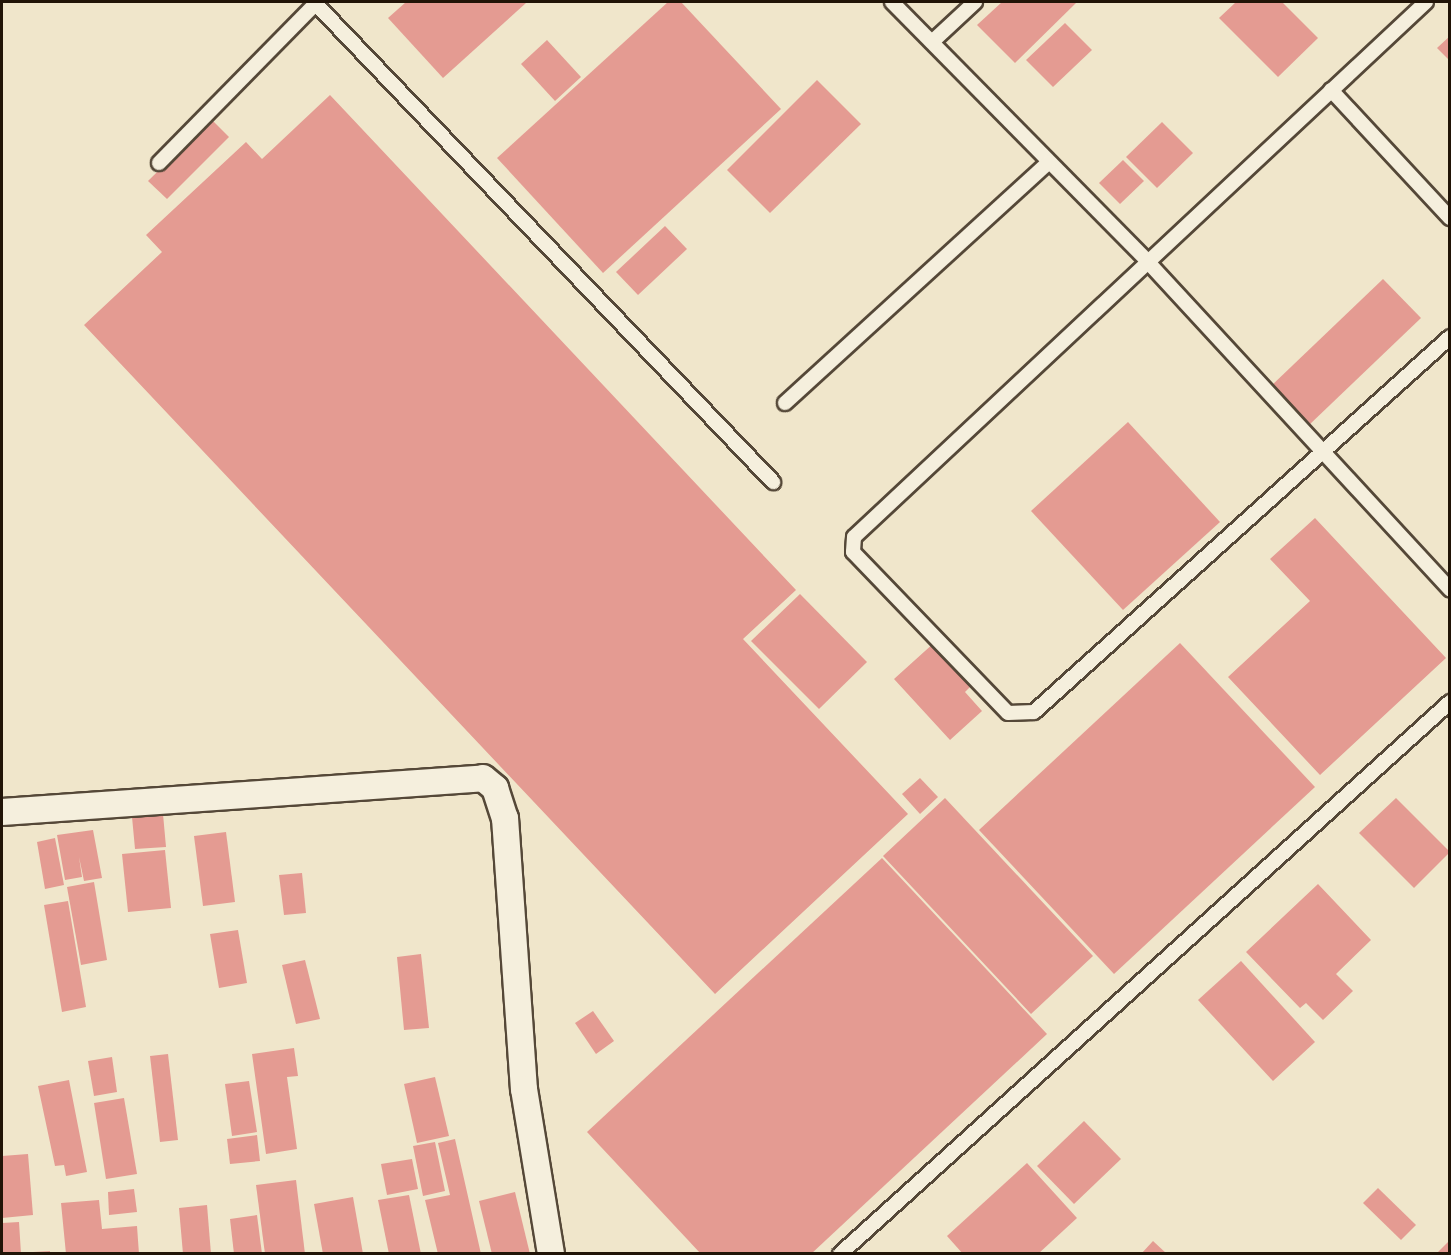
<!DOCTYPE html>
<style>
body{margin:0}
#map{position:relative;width:1451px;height:1255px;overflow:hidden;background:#f0e6cb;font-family:"Gentium Book Plus",serif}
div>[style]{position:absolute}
.building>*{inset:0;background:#e49b92}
.roads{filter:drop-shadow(2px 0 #554838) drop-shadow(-2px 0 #554838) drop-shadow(0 2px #554838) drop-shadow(0 -2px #554838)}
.service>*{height:14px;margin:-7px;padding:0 7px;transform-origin:7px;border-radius:7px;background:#f5efdd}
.minor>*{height:26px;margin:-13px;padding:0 13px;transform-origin:13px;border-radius:13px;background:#f5efdd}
span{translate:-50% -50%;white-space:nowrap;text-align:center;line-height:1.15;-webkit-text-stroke:5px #f5efdd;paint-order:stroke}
.frame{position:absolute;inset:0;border:3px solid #211407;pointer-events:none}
</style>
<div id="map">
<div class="building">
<i style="clip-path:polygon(406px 2px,525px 2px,526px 3px,443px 78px,388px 18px)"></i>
<i style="clip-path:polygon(668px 2px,681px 2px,781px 109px,603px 273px,497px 158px)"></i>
<i style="clip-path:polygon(1002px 2px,1077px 2px,1015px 63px,977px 25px)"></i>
<i style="clip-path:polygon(1236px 2px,1282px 2px,1318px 38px,1278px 77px,1219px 18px)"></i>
<i style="clip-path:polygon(1065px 23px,1092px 50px,1053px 87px,1026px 60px)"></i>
<i style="clip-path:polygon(1450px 36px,1450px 61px,1437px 48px)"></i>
<i style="clip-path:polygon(547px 40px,581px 77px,555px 101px,521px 64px)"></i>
<i style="clip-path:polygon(817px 80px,861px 124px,770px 213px,727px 170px)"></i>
<i style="clip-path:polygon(330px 95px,796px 590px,743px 639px,908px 814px,715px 994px,84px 325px,162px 252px,146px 235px,246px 142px,262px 159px)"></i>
<i style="clip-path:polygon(211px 119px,229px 137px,167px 199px,148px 181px)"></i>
<i style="clip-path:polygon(1162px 122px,1193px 153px,1157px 188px,1126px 157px)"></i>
<i style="clip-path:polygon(1123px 160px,1144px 181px,1120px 204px,1099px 183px)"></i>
<i style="clip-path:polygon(665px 226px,687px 249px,638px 295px,616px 272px)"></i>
<i style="clip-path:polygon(1383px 279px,1421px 318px,1308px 426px,1270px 387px)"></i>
<i style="clip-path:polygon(1128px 422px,1220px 522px,1123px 610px,1031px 511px)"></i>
<i style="clip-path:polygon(1315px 518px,1446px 658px,1320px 775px,1228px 677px,1310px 601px,1270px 559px)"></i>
<i style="clip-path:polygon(800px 594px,867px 662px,819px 709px,751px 641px)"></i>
<i style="clip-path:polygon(935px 642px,973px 684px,965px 692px,982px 711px,950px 740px,894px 679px)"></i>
<i style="clip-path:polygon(1180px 643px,1315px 787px,1114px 974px,979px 830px)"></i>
<i style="clip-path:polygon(920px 778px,938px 797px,920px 814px,902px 794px)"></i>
<i style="clip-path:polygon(945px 798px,1093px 956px,1031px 1014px,883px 856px)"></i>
<i style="clip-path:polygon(1396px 798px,1450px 852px,1414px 888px,1359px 833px)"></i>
<i style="clip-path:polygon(163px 814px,166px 847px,135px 849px,132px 817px)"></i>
<i style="clip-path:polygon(93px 830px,102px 878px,84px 881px,79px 857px,82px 877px,65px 880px,57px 835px)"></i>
<i style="clip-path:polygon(226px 832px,235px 902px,203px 906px,194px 836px)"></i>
<i style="clip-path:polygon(55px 838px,64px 885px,45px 889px,37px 842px)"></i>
<i style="clip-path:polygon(165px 850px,171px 908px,128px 912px,122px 854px)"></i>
<i style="clip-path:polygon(882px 858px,1047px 1034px,811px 1254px,701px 1254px,587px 1132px)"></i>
<i style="clip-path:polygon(302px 873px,306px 913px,284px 915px,279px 875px)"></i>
<i style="clip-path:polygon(94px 882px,107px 960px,81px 965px,67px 887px)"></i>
<i style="clip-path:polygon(1318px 884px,1371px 940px,1336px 974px,1353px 991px,1323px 1020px,1306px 1003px,1300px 1008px,1246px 952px)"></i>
<i style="clip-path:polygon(68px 901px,86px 1007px,62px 1012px,44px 905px)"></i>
<i style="clip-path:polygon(238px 930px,247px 983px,219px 988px,210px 934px)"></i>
<i style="clip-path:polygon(421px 954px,429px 1028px,404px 1030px,397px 957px)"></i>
<i style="clip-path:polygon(305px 960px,320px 1019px,296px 1024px,282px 965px)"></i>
<i style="clip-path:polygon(1241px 961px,1315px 1042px,1273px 1081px,1198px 1000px)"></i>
<i style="clip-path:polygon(593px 1011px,614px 1041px,596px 1054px,575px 1023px)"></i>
<i style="clip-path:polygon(294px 1048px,298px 1076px,287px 1077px,297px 1149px,266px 1154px,252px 1054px)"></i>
<i style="clip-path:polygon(168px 1054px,178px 1140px,160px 1142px,150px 1056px)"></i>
<i style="clip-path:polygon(112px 1057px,117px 1092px,94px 1096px,88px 1061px)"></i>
<i style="clip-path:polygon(435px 1077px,449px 1136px,417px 1143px,404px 1084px)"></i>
<i style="clip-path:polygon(69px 1080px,87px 1172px,66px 1176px,64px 1165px,55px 1166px,38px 1086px)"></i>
<i style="clip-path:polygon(249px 1081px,257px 1132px,232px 1136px,225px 1084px)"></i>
<i style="clip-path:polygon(124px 1098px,137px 1174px,106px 1179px,94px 1103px)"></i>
<i style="clip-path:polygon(1084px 1121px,1121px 1159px,1074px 1204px,1037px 1166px)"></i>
<i style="clip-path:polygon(257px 1135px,260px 1161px,230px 1164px,227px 1139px)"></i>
<i style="clip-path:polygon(455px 1139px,481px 1254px,438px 1254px,425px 1200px,450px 1195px,438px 1143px)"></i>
<i style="clip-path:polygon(435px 1142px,445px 1191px,423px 1196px,413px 1146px)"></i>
<i style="clip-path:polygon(28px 1154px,33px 1215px,2px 1218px,2px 1156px)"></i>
<i style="clip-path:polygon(412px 1159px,418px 1189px,387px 1195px,381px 1164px)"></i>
<i style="clip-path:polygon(1027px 1163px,1077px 1218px,1038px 1254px,963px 1254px,947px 1236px)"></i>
<i style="clip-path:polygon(296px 1180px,305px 1254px,265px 1254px,256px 1185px)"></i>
<i style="clip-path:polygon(1378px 1188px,1416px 1225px,1401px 1240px,1363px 1203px)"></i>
<i style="clip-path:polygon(134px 1189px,137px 1212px,109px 1215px,108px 1192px)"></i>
<i style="clip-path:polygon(515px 1192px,530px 1254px,492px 1254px,479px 1201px)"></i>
<i style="clip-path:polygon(409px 1195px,421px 1254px,389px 1254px,378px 1200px)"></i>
<i style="clip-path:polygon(353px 1197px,363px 1254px,323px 1254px,314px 1204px)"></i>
<i style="clip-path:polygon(99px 1200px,102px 1229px,137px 1226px,139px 1254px,66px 1254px,61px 1203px)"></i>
<i style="clip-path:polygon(207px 1205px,211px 1254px,183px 1254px,179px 1208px)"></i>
<i style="clip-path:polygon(257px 1215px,262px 1254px,234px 1254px,230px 1219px)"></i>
<i style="clip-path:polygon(19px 1222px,21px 1254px,2px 1254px,2px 1223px)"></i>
<i style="clip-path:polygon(1450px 1240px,1450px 1254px,1436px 1254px)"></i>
<i style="clip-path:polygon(1153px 1241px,1167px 1254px,1141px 1254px)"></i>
<i style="clip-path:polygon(50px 1251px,50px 1254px,33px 1254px,33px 1252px)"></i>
</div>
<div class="roads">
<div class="service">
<i style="left:892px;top:2px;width:363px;rotate:45.4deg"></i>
<i style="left:1147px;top:261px;width:447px;rotate:47.3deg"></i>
<i style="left:1426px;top:2px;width:783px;rotate:136.91deg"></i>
<i style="left:854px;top:537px;width:15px;rotate:94deg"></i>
<i style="left:853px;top:552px;width:223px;rotate:46.1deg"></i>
<i style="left:1008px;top:713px;width:26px;rotate:-2deg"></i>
<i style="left:1034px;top:712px;width:560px;rotate:-42.03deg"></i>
<i style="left:315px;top:3px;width:663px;rotate:46.28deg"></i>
<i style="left:932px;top:42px;width:59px;rotate:-42.9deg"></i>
<i style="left:1331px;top:90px;width:175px;rotate:47.1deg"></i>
<i style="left:159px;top:163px;width:226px;rotate:-45.5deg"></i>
<i style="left:785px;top:403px;width:356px;rotate:-42.4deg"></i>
<i style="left:840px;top:1254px;width:823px;rotate:-42.14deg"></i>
</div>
<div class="minor">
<i style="left:2px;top:812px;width:482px;rotate:-4deg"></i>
<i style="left:483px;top:778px;width:16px;rotate:40deg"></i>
<i style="left:495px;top:788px;width:32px;rotate:72deg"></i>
<i style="left:505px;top:818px;width:272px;rotate:86deg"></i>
<i style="left:524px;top:1089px;width:167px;rotate:80.7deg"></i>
</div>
</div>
<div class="frame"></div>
</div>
